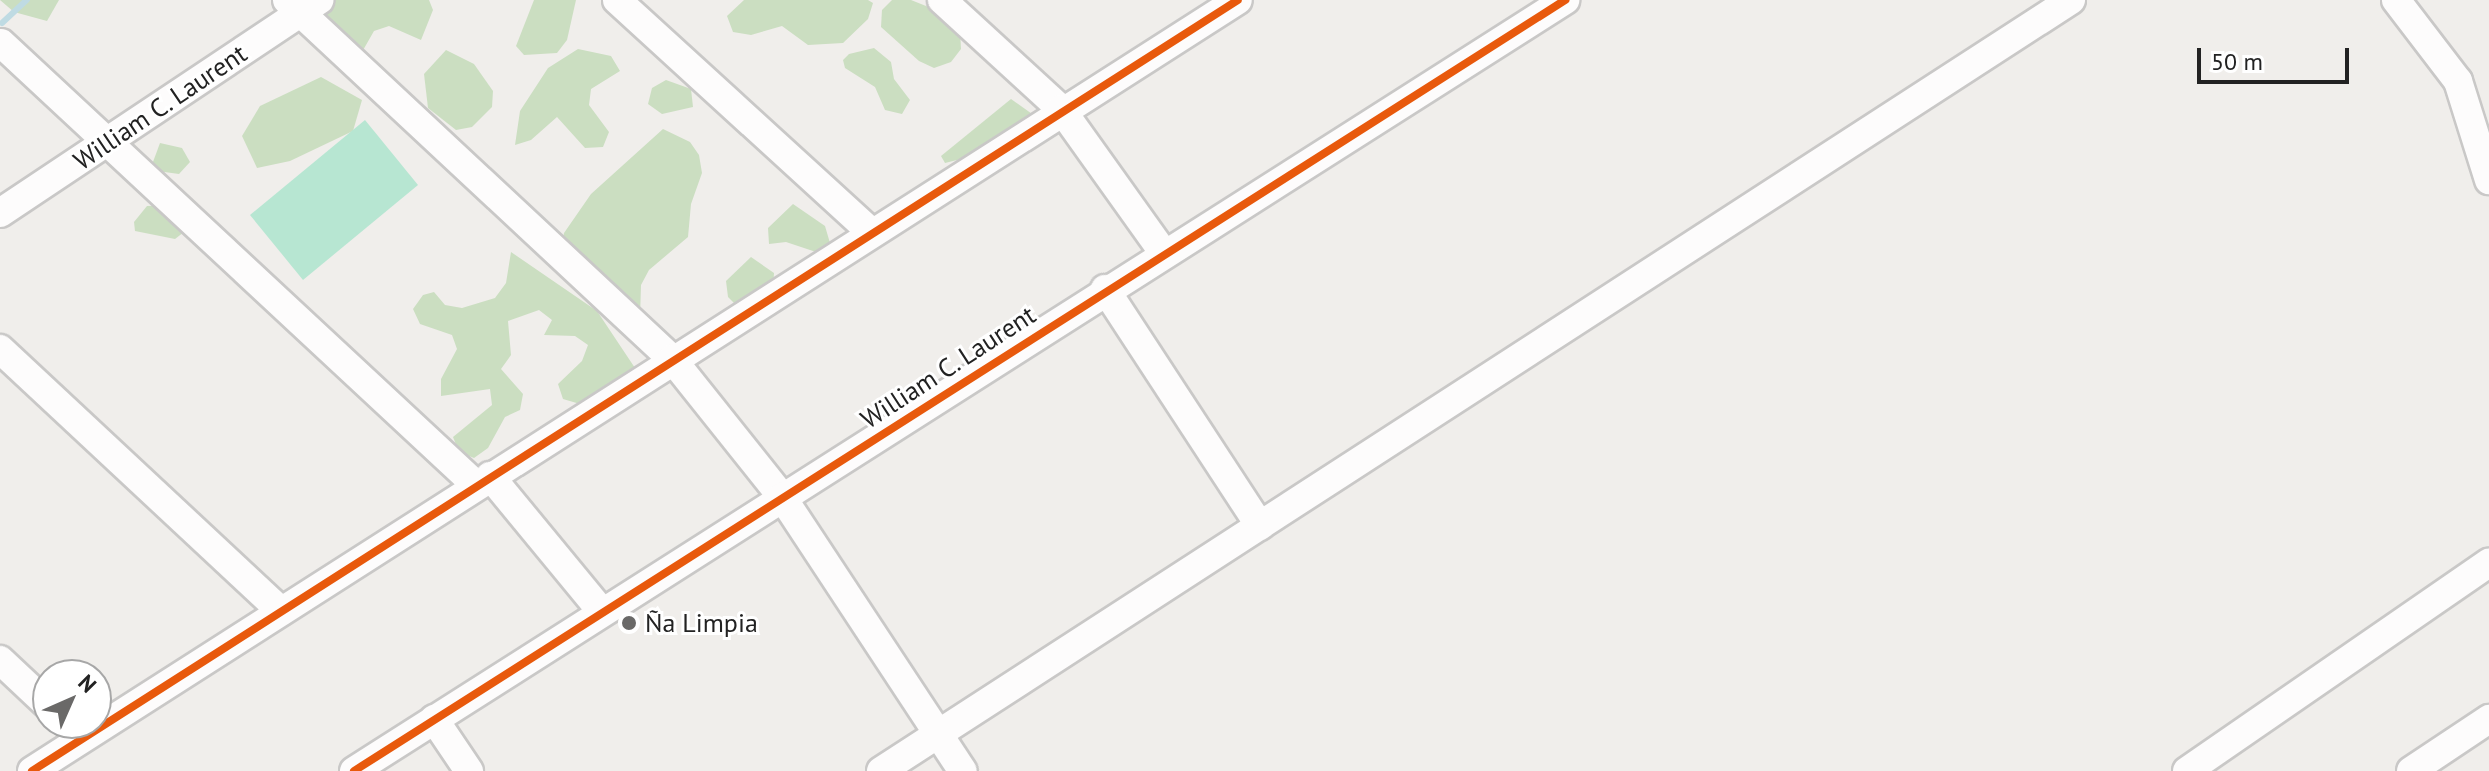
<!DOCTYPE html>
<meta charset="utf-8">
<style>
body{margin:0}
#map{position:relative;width:2489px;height:771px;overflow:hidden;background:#f0eeeb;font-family:"PT Sans",sans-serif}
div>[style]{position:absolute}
.forest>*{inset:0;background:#cbdec1}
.pitch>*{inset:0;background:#b7e6d2}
.stream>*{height:6px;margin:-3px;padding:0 3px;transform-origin:3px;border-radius:3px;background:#bfdbe3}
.roads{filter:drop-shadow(2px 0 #c9c8c7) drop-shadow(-2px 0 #c9c8c7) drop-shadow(0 2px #c9c8c7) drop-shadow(0 -2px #c9c8c7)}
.minor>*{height:28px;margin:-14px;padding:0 14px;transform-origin:14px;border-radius:14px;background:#fdfcfc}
.cycleway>*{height:8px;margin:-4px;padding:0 4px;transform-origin:4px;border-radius:4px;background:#e8590c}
.dots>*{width:22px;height:22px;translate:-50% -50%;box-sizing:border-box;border:4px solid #fff;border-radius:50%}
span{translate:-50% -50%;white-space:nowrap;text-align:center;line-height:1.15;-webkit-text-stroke:6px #fff;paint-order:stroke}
.street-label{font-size:26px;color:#222}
.poi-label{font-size:26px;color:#222}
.left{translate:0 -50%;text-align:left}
.north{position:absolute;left:32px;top:659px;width:80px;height:80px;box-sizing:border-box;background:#fff;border:2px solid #a7a7a7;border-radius:50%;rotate:45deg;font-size:22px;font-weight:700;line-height:32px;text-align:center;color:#222}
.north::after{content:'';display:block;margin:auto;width:28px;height:36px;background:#6a6968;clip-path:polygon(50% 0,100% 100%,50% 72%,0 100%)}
.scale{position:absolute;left:2197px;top:48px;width:152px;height:36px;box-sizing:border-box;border:4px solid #222;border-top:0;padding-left:10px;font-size:24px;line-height:28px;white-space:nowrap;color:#222;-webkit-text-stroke:6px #fff;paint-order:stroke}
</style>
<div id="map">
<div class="forest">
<i style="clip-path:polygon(59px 0,47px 21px,14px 12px,0 0)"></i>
<i style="clip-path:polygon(317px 0,429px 0,433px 10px,421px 40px,389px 26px,374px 31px,358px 59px,330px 39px)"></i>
<i style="clip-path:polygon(534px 0,576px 0,567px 40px,557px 53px,524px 55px,516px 46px)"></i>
<i style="clip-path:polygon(744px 0,868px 0,873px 3px,868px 19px,843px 43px,808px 45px,782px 26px,751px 35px,733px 32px,727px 16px)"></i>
<i style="clip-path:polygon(892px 0,911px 0,951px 16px,960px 31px,961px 49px,951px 62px,934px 68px,919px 61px,881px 27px,882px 10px)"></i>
<i style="clip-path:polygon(874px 48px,891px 62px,894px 79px,910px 100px,902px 114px,885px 110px,875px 87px,845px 68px,843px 60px,849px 54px)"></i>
<i style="clip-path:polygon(578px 49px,611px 56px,620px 71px,591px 89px,589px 105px,609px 132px,603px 147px,585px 148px,557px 117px,531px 140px,515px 145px,520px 111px,548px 68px)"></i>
<i style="clip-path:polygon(446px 50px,474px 64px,493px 91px,492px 107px,472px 127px,456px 130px,428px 108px,424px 74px)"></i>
<i style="clip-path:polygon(321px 77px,362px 100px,353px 131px,290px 161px,257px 168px,242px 136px,260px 106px)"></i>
<i style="clip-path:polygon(666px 80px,691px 89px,693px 107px,662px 114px,648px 104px,652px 88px)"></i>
<i style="clip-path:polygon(1011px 99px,1035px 116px,1013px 146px,945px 163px,941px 156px)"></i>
<i style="clip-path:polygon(663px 129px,690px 142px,699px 155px,702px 173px,691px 204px,688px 237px,649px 270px,641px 285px,640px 318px,561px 251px,564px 233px,591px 194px)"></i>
<i style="clip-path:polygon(160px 143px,182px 148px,190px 162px,179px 174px,150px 170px)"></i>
<i style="clip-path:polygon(793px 204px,825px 226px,830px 243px,816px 252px,786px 242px,769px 244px,768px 228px)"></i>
<i style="clip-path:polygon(178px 205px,188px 229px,175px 239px,135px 231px,134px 222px,147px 206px)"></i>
<i style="clip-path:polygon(511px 252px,597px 311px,635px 368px,597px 401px,580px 404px,563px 399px,558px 384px,582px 361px,588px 345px,575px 336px,544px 335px,552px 320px,539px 310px,508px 321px,511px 355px,501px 369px,523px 394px,520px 410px,505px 417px,488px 448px,474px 458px,459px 452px,453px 437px,492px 405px,490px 389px,441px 396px,441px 379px,457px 349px,452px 335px,420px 324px,413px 309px,423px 295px,434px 292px,445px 305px,462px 308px,495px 298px,506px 283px)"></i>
<i style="clip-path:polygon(751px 257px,774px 273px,773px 291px,741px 310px,728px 297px,726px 281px)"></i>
</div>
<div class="pitch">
<i style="clip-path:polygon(365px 120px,418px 185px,303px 280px,250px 215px)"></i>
</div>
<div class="stream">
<i style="left:2px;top:23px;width:34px;rotate:-43deg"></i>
</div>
<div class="roads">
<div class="minor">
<i style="left:287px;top:0;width:526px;rotate:43deg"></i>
<i style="left:672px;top:359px;width:176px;rotate:51.4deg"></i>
<i style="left:782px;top:497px;width:328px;rotate:56.6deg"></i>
<i style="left:617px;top:0;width:343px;rotate:42.4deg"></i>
<i style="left:942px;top:0;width:161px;rotate:42.5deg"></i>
<i style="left:1061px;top:109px;width:176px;rotate:54.5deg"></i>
<i style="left:2396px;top:0;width:102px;rotate:52.6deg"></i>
<i style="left:2458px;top:81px;width:104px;rotate:72.6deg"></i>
<i style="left:1px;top:43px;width:649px;rotate:42.94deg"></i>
<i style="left:0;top:213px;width:384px;rotate:-33.7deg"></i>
<i style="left:1105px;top:289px;width:283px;rotate:56.8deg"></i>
<i style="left:0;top:349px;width:384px;rotate:43deg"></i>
<i style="left:490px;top:476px;width:176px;rotate:50.5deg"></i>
<i style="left:0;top:660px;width:66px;rotate:43.2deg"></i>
<i style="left:434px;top:719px;width:63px;rotate:56.1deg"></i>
<i style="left:32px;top:771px;width:1431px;rotate:-32.59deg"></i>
<i style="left:354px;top:771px;width:1436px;rotate:-32.48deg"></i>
<i style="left:881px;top:771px;width:1418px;rotate:-32.94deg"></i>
<i style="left:2187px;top:771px;width:367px;rotate:-34.6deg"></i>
<i style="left:2411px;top:771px;width:94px;rotate:-33.7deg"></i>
</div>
</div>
<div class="cycleway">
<i style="left:32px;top:771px;width:1431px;rotate:-32.59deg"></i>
<i style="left:354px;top:771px;width:1436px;rotate:-32.48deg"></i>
</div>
<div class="dots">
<i style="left:629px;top:623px;background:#6a6968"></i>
</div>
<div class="street-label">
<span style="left:160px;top:107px;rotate:-34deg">William C. Laurent</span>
<span style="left:948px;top:367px;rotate:-33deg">William C. Laurent</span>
</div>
<div class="poi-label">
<span class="left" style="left:645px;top:623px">Ña Limpia</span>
</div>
<div class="north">N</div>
<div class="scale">50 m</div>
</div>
